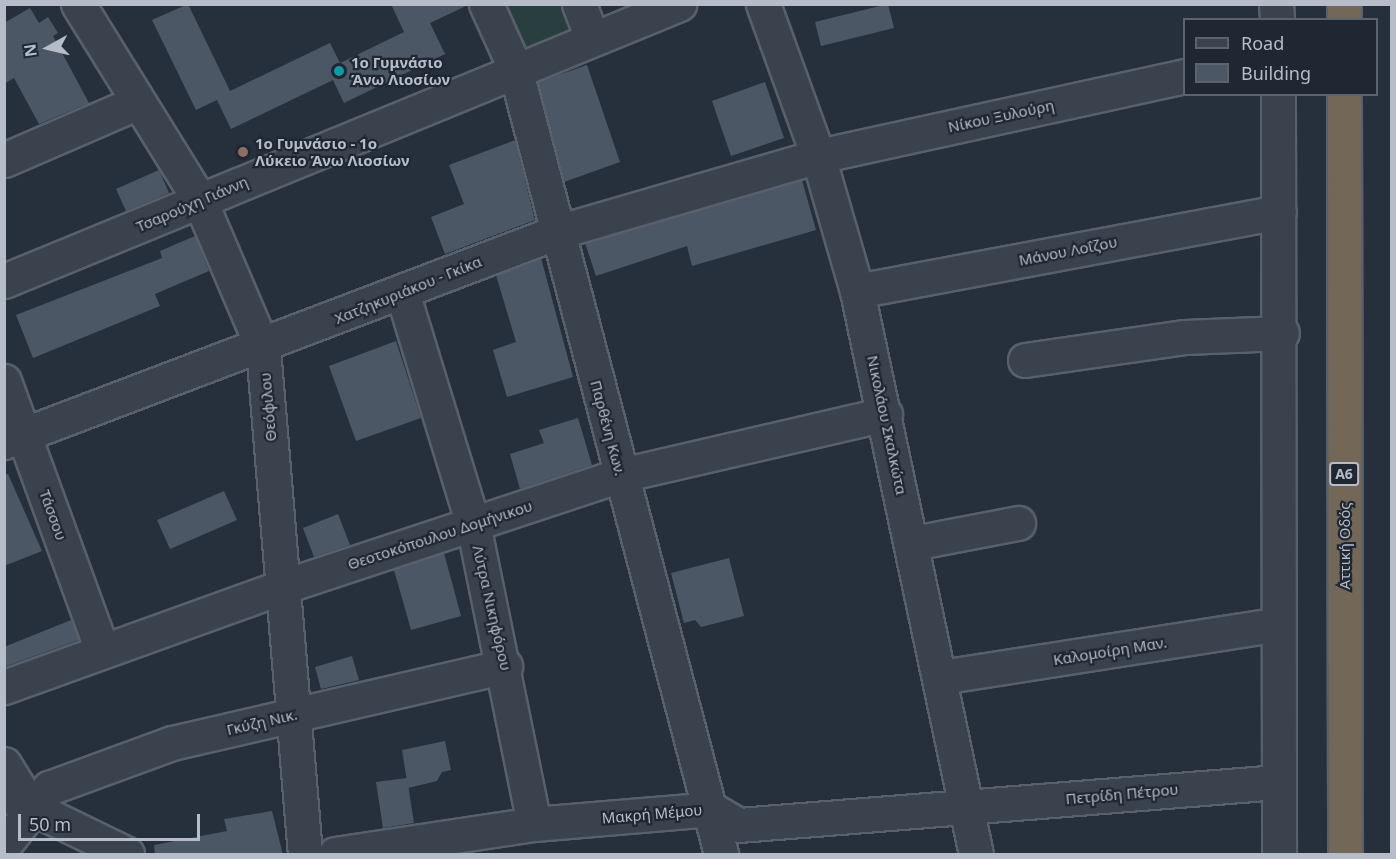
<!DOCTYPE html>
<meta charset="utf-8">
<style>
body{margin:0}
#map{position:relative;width:1396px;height:859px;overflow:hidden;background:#26303d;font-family:"Noto Sans",sans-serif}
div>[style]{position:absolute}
.green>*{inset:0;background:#293e3f}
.building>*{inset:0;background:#4c5766}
.roads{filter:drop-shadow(2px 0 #58606b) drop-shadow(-2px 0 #58606b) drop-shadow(0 2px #58606b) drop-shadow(0 -2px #58606b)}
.minor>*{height:33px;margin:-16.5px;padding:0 16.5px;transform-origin:16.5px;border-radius:16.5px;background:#3a424e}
.highway>*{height:33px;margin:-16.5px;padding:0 16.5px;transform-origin:16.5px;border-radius:16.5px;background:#736857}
.dots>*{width:16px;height:16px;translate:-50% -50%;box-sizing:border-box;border:3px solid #1f2733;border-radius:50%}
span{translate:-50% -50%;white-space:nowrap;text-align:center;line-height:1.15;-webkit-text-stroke:4.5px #1f2733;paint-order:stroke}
.shield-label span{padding:2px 4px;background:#1f2733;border:2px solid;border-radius:4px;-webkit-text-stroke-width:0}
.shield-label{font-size:14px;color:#b6bdc8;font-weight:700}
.poi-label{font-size:15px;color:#b6bdc8;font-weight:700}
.left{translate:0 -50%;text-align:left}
.street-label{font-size:15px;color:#b6bdc8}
.frame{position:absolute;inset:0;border:6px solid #b6bdc8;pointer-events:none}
.legend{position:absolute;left:1183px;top:18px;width:195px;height:78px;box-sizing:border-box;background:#1f2733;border:2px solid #5b636f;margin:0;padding:8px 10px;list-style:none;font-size:18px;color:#b6bdc8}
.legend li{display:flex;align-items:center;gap:12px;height:30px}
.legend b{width:30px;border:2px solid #5b636f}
.north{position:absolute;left:18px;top:18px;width:60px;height:60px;-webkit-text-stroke:4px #1f2733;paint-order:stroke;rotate:262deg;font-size:16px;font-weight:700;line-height:24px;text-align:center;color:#b6bdc8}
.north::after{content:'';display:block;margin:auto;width:21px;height:27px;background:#b6bdc8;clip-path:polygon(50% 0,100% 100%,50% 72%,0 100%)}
.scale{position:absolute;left:18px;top:814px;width:182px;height:27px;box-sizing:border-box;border:3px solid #b6bdc8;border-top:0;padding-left:8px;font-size:18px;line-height:21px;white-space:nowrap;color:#b6bdc8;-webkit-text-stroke:4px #1f2733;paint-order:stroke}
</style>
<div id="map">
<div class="green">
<i style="clip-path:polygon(486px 5px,579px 5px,592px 38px,515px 68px)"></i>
</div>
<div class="building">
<i style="clip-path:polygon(188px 4px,230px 91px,330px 43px,340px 63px,404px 32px,391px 4px,468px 5px,430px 23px,445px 54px,344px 103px,333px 80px,231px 129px,217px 100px,196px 110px,152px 20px)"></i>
<i style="clip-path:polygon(888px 4px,894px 28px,821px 46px,815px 22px)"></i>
<i style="clip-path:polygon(30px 8px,39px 23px,48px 17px,58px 33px,53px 36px,89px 103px,39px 124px,14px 78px,4px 84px,4px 23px)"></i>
<i style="clip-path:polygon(587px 65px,620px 162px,564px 182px,538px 82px)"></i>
<i style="clip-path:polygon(765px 82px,784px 138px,731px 156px,712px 101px)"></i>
<i style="clip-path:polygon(515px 140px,535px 220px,445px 254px,431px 217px,464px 204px,449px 165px)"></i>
<i style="clip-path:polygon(159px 170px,169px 193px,126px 211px,116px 189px)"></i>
<i style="clip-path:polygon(802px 180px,816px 230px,692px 266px,687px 246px,596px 276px,585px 243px)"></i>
<i style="clip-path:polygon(195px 236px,209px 271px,155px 294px,160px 306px,33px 358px,16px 315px,162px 258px,160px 251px)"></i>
<i style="clip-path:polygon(541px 258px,573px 377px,507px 397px,493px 350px,516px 342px,496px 275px)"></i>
<i style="clip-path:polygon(396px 341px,421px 418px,356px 441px,329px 366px)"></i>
<i style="clip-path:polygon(578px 418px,592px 465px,520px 489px,510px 454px,544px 443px,539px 430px)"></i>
<i style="clip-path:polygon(8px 474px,42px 551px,4px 566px,4px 475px)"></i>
<i style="clip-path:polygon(224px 491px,237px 520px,170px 549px,157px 520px)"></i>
<i style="clip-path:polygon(338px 514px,350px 545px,314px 557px,303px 528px)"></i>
<i style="clip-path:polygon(444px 553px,461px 616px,411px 630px,394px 570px)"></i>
<i style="clip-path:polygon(729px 558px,744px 616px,701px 627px,695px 620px,684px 623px,671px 573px)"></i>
<i style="clip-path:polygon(71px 620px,79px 640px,4px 667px,4px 647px)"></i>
<i style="clip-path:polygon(352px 656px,359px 680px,321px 689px,315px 667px)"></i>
<i style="clip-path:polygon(445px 741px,451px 770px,442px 772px,437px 781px,408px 788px,402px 750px)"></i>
<i style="clip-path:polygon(407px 778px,414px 823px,383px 828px,376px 782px)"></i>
<i style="clip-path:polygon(272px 811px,283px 855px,155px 855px,154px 845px,227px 831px,224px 819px)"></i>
</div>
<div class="roads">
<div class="minor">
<i style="left:78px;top:4px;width:232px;rotate:58.2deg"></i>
<i style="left:200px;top:201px;width:161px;rotate:66.9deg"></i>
<i style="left:263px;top:349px;width:507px;rotate:85.25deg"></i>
<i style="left:486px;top:4px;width:70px;rotate:65.6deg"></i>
<i style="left:515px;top:68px;width:813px;rotate:75.31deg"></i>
<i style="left:579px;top:4px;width:36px;rotate:69deg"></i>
<i style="left:763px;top:4px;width:162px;rotate:70.1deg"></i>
<i style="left:818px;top:156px;width:141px;rotate:73.9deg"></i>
<i style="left:857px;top:291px;width:575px;rotate:78.07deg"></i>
<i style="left:1276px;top:4px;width:16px;rotate:86deg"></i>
<i style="left:1278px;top:94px;width:760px;rotate:89.92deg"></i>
<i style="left:4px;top:160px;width:146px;rotate:-23.4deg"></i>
<i style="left:4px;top:281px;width:730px;rotate:-22.31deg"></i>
<i style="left:857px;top:291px;width:429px;rotate:-10.6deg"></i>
<i style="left:402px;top:292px;width:243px;rotate:73deg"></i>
<i style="left:473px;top:524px;width:306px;rotate:78.5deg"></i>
<i style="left:1025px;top:360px;width:162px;rotate:-8.2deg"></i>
<i style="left:1185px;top:337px;width:97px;rotate:-2.4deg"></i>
<i style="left:4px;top:381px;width:286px;rotate:70deg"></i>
<i style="left:4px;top:442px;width:592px;rotate:-20.79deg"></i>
<i style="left:557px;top:232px;width:272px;rotate:-16.2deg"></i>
<i style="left:818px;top:156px;width:375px;rotate:-12.3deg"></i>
<i style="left:913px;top:543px;width:107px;rotate:-10.8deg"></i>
<i style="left:941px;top:677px;width:341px;rotate:-8.9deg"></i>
<i style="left:4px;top:687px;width:299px;rotate:-19.8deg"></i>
<i style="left:285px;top:586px;width:354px;rotate:-18.3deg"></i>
<i style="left:621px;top:475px;width:271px;rotate:-13deg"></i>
<i style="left:4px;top:764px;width:49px;rotate:58.2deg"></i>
<i style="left:4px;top:794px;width:137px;rotate:26deg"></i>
<i style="left:4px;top:845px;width:73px;rotate:-51.7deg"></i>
<i style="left:49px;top:788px;width:131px;rotate:-20.1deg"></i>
<i style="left:172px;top:743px;width:342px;rotate:-13deg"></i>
<i style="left:335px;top:854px;width:201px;rotate:-8.6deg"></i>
<i style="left:534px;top:824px;width:178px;rotate:-4.8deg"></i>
<i style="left:711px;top:809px;width:32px;rotate:30deg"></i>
<i style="left:739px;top:825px;width:541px;rotate:-4.56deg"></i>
</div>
<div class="highway">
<i style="left:1344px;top:4px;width:16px;rotate:90deg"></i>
<i style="left:1344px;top:94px;width:760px;rotate:89.92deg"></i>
</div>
</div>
<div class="dots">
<i style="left:339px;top:71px;background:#0f9aa8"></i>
<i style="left:243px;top:152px;background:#8d6e63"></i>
</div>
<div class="shield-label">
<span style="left:1344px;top:474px">Α6</span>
</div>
<div class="poi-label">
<span class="left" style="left:351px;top:71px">1ο Γυμνάσιο<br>Άνω Λιοσίων</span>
<span class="left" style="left:255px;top:152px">1ο Γυμνάσιο - 1ο<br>Λύκειο Άνω Λιοσίων</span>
</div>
<div class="street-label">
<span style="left:1001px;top:116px;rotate:-12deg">Νίκου Ξυλούρη</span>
<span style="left:192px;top:204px;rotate:-23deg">Τσαρούχη Γιάννη</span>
<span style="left:1068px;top:251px;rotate:-11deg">Μάνου Λοΐζου</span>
<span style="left:408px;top:290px;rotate:-22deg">Χατζηκυριάκου - Γκίκα</span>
<span style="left:268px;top:407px;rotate:-95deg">Θεόφιλου</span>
<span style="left:887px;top:425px;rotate:78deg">Νικολάου Σκαλκώτα</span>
<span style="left:608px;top:428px;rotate:75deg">Παρθένη Κων.</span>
<span style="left:53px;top:515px;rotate:70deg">Τάσσου</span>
<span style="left:440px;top:535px;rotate:-18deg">Θεοτοκόπουλου Δομήνικου</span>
<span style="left:1345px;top:546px;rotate:-90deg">Αττική Οδός</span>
<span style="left:492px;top:608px;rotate:77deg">Λύτρα Νικηφόρου</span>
<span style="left:1110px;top:651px;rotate:-9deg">Καλομοίρη Μαν.</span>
<span style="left:262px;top:722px;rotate:-13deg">Γκύζη Νικ.</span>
<span style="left:1122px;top:794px;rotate:-5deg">Πετρίδη Πέτρου</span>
<span style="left:652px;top:814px;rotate:-5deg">Μακρή Μέμου</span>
</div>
<div class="frame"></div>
<ul class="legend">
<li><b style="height:8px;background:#3a424e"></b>Road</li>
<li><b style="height:16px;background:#4c5766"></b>Building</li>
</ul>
<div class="north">N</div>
<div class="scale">50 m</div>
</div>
